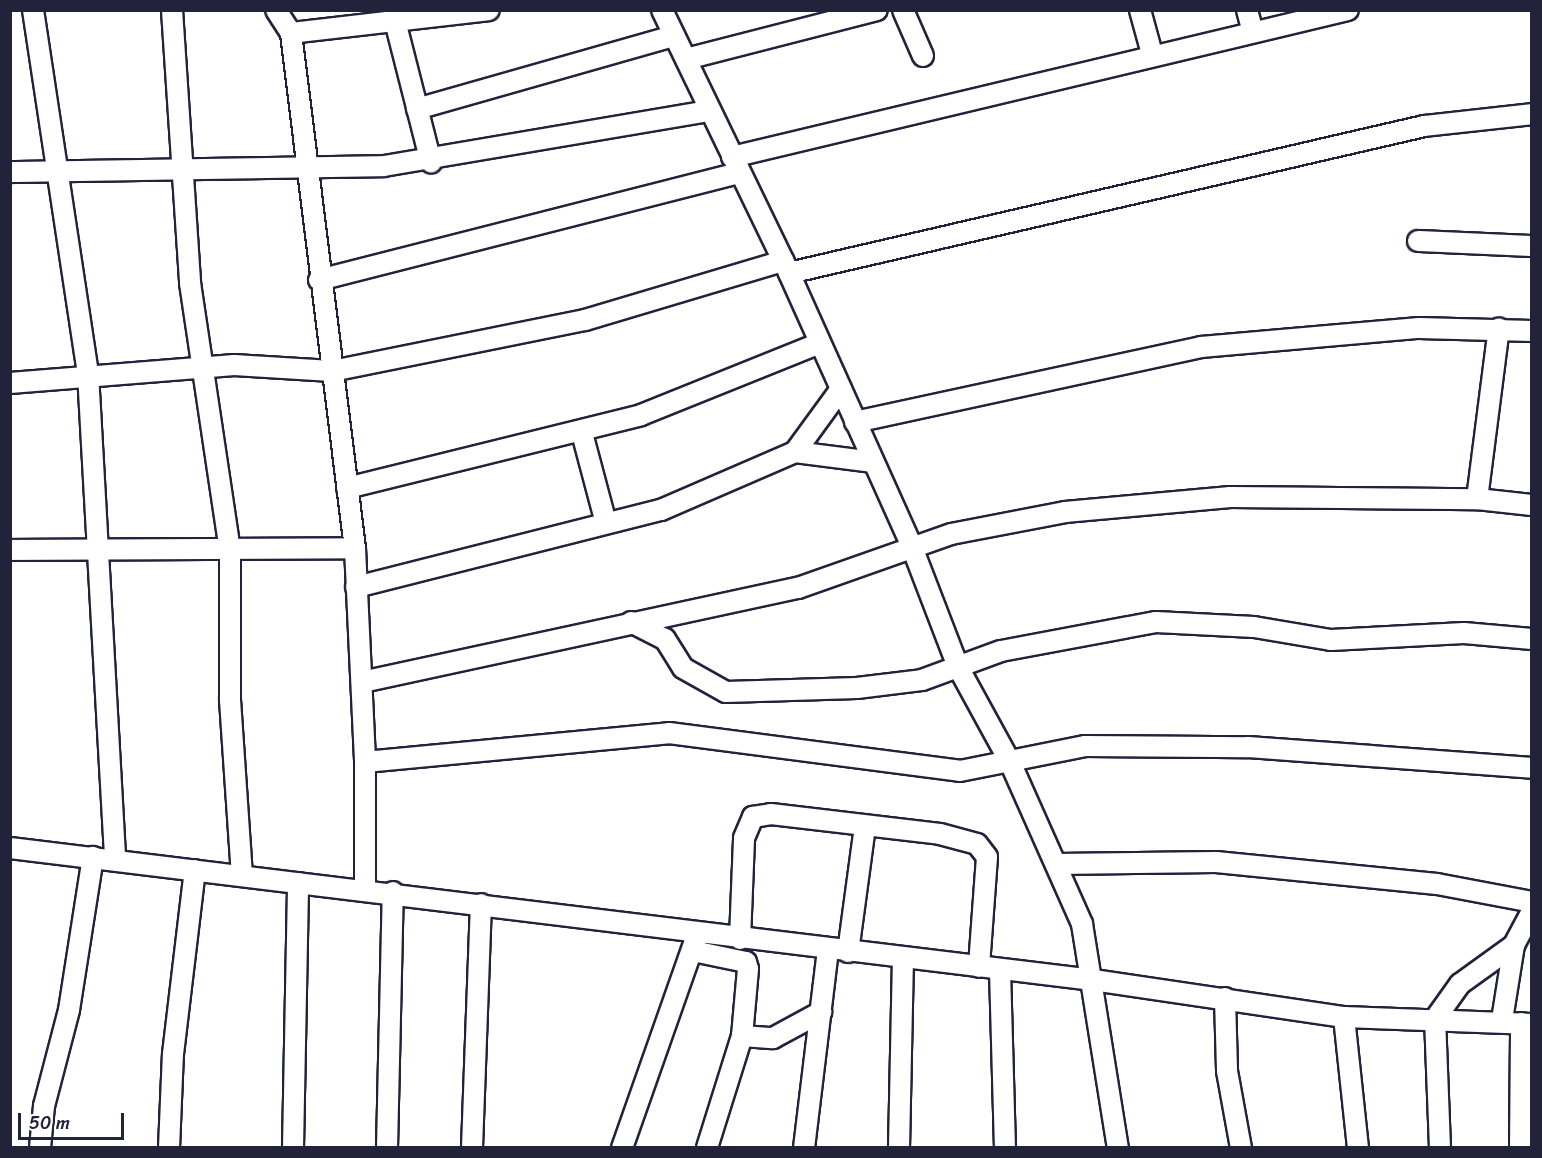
<!DOCTYPE html>
<style>
body{margin:0}
#map{position:relative;width:1542px;height:1158px;overflow:hidden;background:#fff;font-family:Sriracha,sans-serif}
div>[style]{position:absolute}
.roads{filter:drop-shadow(2px 0 #22223b) drop-shadow(-2px 0 #22223b) drop-shadow(0 2px #22223b) drop-shadow(0 -2px #22223b)}
.minor>*{height:20px;margin:-10px;padding:0 10px;transform-origin:10px;border-radius:10px;background:#fff}
span{translate:-50% -50%;white-space:nowrap;text-align:center;line-height:1.15;-webkit-text-stroke:4.5px #fff;paint-order:stroke}
.frame{position:absolute;inset:0;border:12px solid #22223b;pointer-events:none}
.scale{position:absolute;left:18px;top:1113px;width:106px;height:27px;box-sizing:border-box;border:3px solid #22223b;border-top:0;padding-left:8px;font-size:18px;line-height:21px;white-space:nowrap;color:#22223b;-webkit-text-stroke:4px #fff;paint-order:stroke}
</style>
<div id="map">
<div class="roads">
<div class="minor">
<i style="left:33px;top:10px;width:367px;rotate:81.4deg"></i>
<i style="left:88px;top:373px;width:487px;rotate:86.8deg"></i>
<i style="left:172px;top:10px;width:274px;rotate:86.2deg"></i>
<i style="left:190px;top:283px;width:270px;rotate:81.5deg"></i>
<i style="left:230px;top:550px;width:150px;rotate:90deg"></i>
<i style="left:230px;top:700px;width:176px;rotate:86.1deg"></i>
<i style="left:276px;top:10px;width:27px;rotate:57deg"></i>
<i style="left:291px;top:33px;width:519px;rotate:82.92deg"></i>
<i style="left:355px;top:548px;width:214px;rotate:87.3deg"></i>
<i style="left:365px;top:762px;width:128px;rotate:90deg"></i>
<i style="left:662px;top:10px;width:292px;rotate:64.2deg"></i>
<i style="left:789px;top:273px;width:300px;rotate:65.8deg"></i>
<i style="left:912px;top:547px;width:129px;rotate:69deg"></i>
<i style="left:958px;top:667px;width:108px;rotate:61.3deg"></i>
<i style="left:1010px;top:762px;width:177px;rotate:66deg"></i>
<i style="left:1082px;top:924px;width:227px;rotate:80.9deg"></i>
<i style="left:903px;top:10px;width:50px;rotate:66.5deg"></i>
<i style="left:1140px;top:10px;width:46px;rotate:74.7deg"></i>
<i style="left:1247px;top:10px;width:20px;rotate:75deg"></i>
<i style="left:395px;top:21px;width:146px;rotate:75.7deg"></i>
<i style="left:291px;top:33px;width:199px;rotate:-6.6deg"></i>
<i style="left:686px;top:59px;width:197px;rotate:-14.4deg"></i>
<i style="left:417px;top:109px;width:267px;rotate:-15.9deg"></i>
<i style="left:732px;top:157px;width:633px;rotate:-13.42deg"></i>
<i style="left:10px;top:172px;width:374px;rotate:-0.9deg"></i>
<i style="left:384px;top:166px;width:330px;rotate:-9.6deg"></i>
<i style="left:1418px;top:241px;width:114px;rotate:2.5deg"></i>
<i style="left:789px;top:273px;width:652px;rotate:-13.03deg"></i>
<i style="left:1424px;top:126px;width:109px;rotate:-6.3deg"></i>
<i style="left:319px;top:280px;width:434px;rotate:-14.3deg"></i>
<i style="left:10px;top:383px;width:225px;rotate:-4.6deg"></i>
<i style="left:234px;top:365px;width:98px;rotate:3.5deg"></i>
<i style="left:332px;top:371px;width:258px;rotate:-11.4deg"></i>
<i style="left:585px;top:320px;width:207px;rotate:-16.6deg"></i>
<i style="left:855px;top:422px;width:354px;rotate:-12.2deg"></i>
<i style="left:1201px;top:347px;width:219px;rotate:-5deg"></i>
<i style="left:1419px;top:328px;width:113px;rotate:1.5deg"></i>
<i style="left:582px;top:433px;width:93px;rotate:75.1deg"></i>
<i style="left:795px;top:452px;width:78px;rotate:-53.9deg"></i>
<i style="left:347px;top:488px;width:303px;rotate:-13.9deg"></i>
<i style="left:641px;top:415px;width:191px;rotate:-21.9deg"></i>
<i style="left:1477px;top:499px;width:172px;rotate:-82.7deg"></i>
<i style="left:10px;top:550px;width:345px;rotate:-0.3deg"></i>
<i style="left:356px;top:587px;width:315px;rotate:-14.2deg"></i>
<i style="left:661px;top:510px;width:146px;rotate:-23.4deg"></i>
<i style="left:795px;top:452px;width:79px;rotate:7.3deg"></i>
<i style="left:631px;top:622px;width:38px;rotate:27deg"></i>
<i style="left:665px;top:639px;width:34px;rotate:58deg"></i>
<i style="left:683px;top:668px;width:49px;rotate:29.2deg"></i>
<i style="left:726px;top:692px;width:131px;rotate:-1.7deg"></i>
<i style="left:857px;top:688px;width:65px;rotate:-7deg"></i>
<i style="left:922px;top:680px;width:84px;rotate:-20.2deg"></i>
<i style="left:1001px;top:651px;width:158px;rotate:-10.6deg"></i>
<i style="left:1156px;top:622px;width:98px;rotate:2.9deg"></i>
<i style="left:1254px;top:627px;width:78px;rotate:9.6deg"></i>
<i style="left:1331px;top:640px;width:133px;rotate:-3deg"></i>
<i style="left:1464px;top:633px;width:68px;rotate:5deg"></i>
<i style="left:362px;top:682px;width:446px;rotate:-12.2deg"></i>
<i style="left:798px;top:588px;width:162px;rotate:-19.4deg"></i>
<i style="left:951px;top:534px;width:116px;rotate:-10.9deg"></i>
<i style="left:1065px;top:512px;width:166px;rotate:-5.2deg"></i>
<i style="left:1230px;top:497px;width:247px;rotate:0.5deg"></i>
<i style="left:1477px;top:499px;width:55px;rotate:6.2deg"></i>
<i style="left:365px;top:762px;width:305px;rotate:-5.4deg"></i>
<i style="left:669px;top:733px;width:293px;rotate:7.4deg"></i>
<i style="left:960px;top:771px;width:127px;rotate:-11.3deg"></i>
<i style="left:1085px;top:746px;width:163px;rotate:0.4deg"></i>
<i style="left:1248px;top:747px;width:285px;rotate:4.2deg"></i>
<i style="left:10px;top:848px;width:1091px;rotate:6.95deg"></i>
<i style="left:1093px;top:980px;width:254px;rotate:8.4deg"></i>
<i style="left:1344px;top:1017px;width:188px;rotate:2.1deg"></i>
<i style="left:1056px;top:864px;width:160px;rotate:-0.7deg"></i>
<i style="left:1216px;top:862px;width:222px;rotate:5.7deg"></i>
<i style="left:1437px;top:884px;width:97px;rotate:10.7deg"></i>
<i style="left:740px;top:939px;width:101px;rotate:-87.7deg"></i>
<i style="left:744px;top:838px;width:23px;rotate:-67deg"></i>
<i style="left:753px;top:817px;width:18px;rotate:-9deg"></i>
<i style="left:771px;top:814px;width:170px;rotate:6.7deg"></i>
<i style="left:940px;top:834px;width:38px;rotate:15deg"></i>
<i style="left:977px;top:844px;width:16px;rotate:52deg"></i>
<i style="left:987px;top:857px;width:110px;rotate:94.2deg"></i>
<i style="left:693px;top:951px;width:54px;rotate:11.7deg"></i>
<i style="left:746px;top:962px;width:7px;rotate:74deg"></i>
<i style="left:748px;top:969px;width:67px;rotate:95.1deg"></i>
<i style="left:742px;top:1036px;width:117px;rotate:107.4deg"></i>
<i style="left:848px;top:952px;width:126px;rotate:-82.3deg"></i>
<i style="left:1000px;top:970px;width:178px;rotate:88.4deg"></i>
<i style="left:1225px;top:998px;width:73px;rotate:88.4deg"></i>
<i style="left:1227px;top:1071px;width:78px;rotate:79.7deg"></i>
<i style="left:1344px;top:1017px;width:132px;rotate:83.9deg"></i>
<i style="left:1502px;top:1020px;width:76px;rotate:-80.9deg"></i>
<i style="left:1514px;top:945px;width:38px;rotate:-62deg"></i>
<i style="left:742px;top:1036px;width:31px;rotate:4deg"></i>
<i style="left:773px;top:1038px;width:55px;rotate:-28.4deg"></i>
<i style="left:40px;top:1148px;width:42px;rotate:-84.6deg"></i>
<i style="left:44px;top:1106px;width:99px;rotate:-75.4deg"></i>
<i style="left:69px;top:1010px;width:155px;rotate:-81.1deg"></i>
<i style="left:169px;top:1148px;width:94px;rotate:-87.6deg"></i>
<i style="left:173px;top:1054px;width:185px;rotate:-83.2deg"></i>
<i style="left:293px;top:1148px;width:265px;rotate:-88.9deg"></i>
<i style="left:387px;top:1148px;width:256px;rotate:-88.7deg"></i>
<i style="left:472px;top:1148px;width:244px;rotate:-87.9deg"></i>
<i style="left:622px;top:1148px;width:223px;rotate:-70.6deg"></i>
<i style="left:804px;top:1148px;width:200px;rotate:-83.1deg"></i>
<i style="left:899px;top:1148px;width:190px;rotate:-88.8deg"></i>
<i style="left:1440px;top:1148px;width:129px;rotate:-92.2deg"></i>
<i style="left:1435px;top:1019px;width:43px;rotate:-54.5deg"></i>
<i style="left:1460px;top:984px;width:67px;rotate:-35.8deg"></i>
<i style="left:1520px;top:1148px;width:125px;rotate:-89.5deg"></i>
</div>
</div>
<div class="frame"></div>
<div class="scale">50 m</div>
</div>
